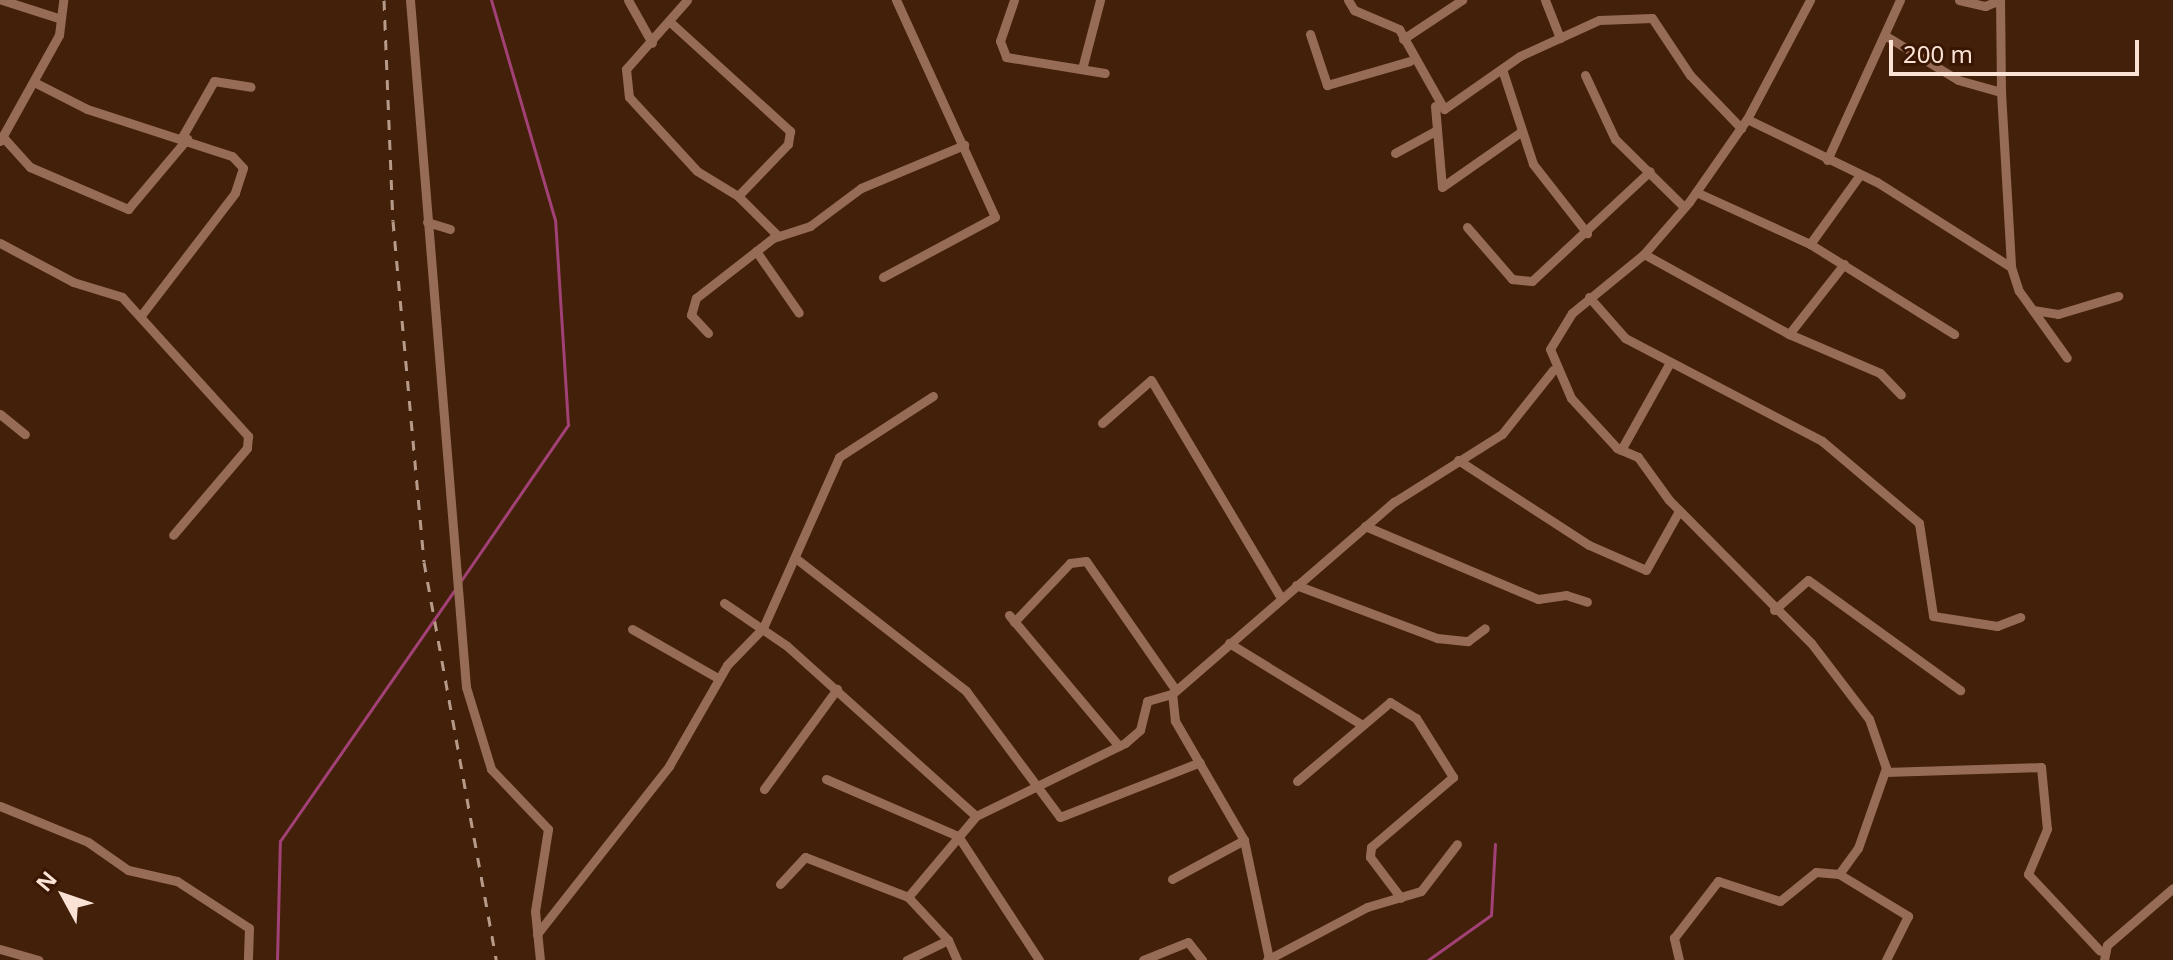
<!DOCTYPE html>
<style>
body{margin:0}
#map{position:relative;width:2173px;height:960px;overflow:hidden;background:#43200a;font-family:"Noto Sans",sans-serif}
div>[style]{position:absolute}
.stream>*{height:3px;margin:-1.5px;padding:0 1.5px;transform-origin:1.5px;border-radius:1.5px;background:#a24176}
.minor>*{height:9px;margin:-4.5px;padding:0 4.5px;transform-origin:4.5px;border-radius:4.5px;background:#976c56}
.rail>*{height:3px;margin-top:-1.5px;transform-origin:0;background:repeating-linear-gradient(90deg,#b79b8a 0 10px,transparent 0 20px)}
span{translate:-50% -50%;white-space:nowrap;text-align:center;line-height:1.15;-webkit-text-stroke:6px #381601;paint-order:stroke}
.north{position:absolute;left:24px;top:856px;width:80px;height:80px;-webkit-text-stroke:6px #381601;paint-order:stroke;rotate:310deg;font-size:22px;font-weight:700;line-height:32px;text-align:center;color:#fae2d5}
.north::after{content:'';display:block;margin:auto;width:28px;height:36px;background:#fae2d5;clip-path:polygon(50% 0,100% 100%,50% 72%,0 100%)}
.scale{position:absolute;left:1889px;top:40px;width:250px;height:36px;box-sizing:border-box;border:4px solid #fae2d5;border-top:0;padding-left:10px;font-size:24px;line-height:28px;white-space:nowrap;color:#fae2d5;-webkit-text-stroke:6px #381601;paint-order:stroke}
</style>
<div id="map">
<div class="stream">
<i style="left:460px;top:582px;width:191px;rotate:-55.5deg"></i>
<i style="left:568px;top:425px;width:205px;rotate:-93.6deg"></i>
<i style="left:555px;top:220px;width:229px;rotate:-106.2deg"></i>
<i style="left:277px;top:960px;width:119px;rotate:-88.6deg"></i>
<i style="left:280px;top:841px;width:305px;rotate:-55.2deg"></i>
<i style="left:1428px;top:960px;width:77px;rotate:-35.5deg"></i>
<i style="left:1491px;top:915px;width:71px;rotate:-86.8deg"></i>
</div>
<div class="minor">
<i style="left:2px;top:0;width:59px;rotate:17.8deg"></i>
<i style="left:410px;top:0;width:689px;rotate:85.34deg"></i>
<i style="left:466px;top:687px;width:86px;rotate:73deg"></i>
<i style="left:491px;top:769px;width:83px;rotate:46.5deg"></i>
<i style="left:548px;top:829px;width:83px;rotate:99deg"></i>
<i style="left:535px;top:911px;width:49px;rotate:84.2deg"></i>
<i style="left:628px;top:0;width:49px;rotate:60.8deg"></i>
<i style="left:687px;top:0;width:92px;rotate:131.5deg"></i>
<i style="left:626px;top:69px;width:28px;rotate:84deg"></i>
<i style="left:629px;top:97px;width:100px;rotate:47.4deg"></i>
<i style="left:697px;top:171px;width:48px;rotate:31.4deg"></i>
<i style="left:738px;top:196px;width:57px;rotate:45deg"></i>
<i style="left:1014px;top:0;width:43px;rotate:108.9deg"></i>
<i style="left:1000px;top:41px;width:17px;rotate:69deg"></i>
<i style="left:1006px;top:57px;width:100px;rotate:9.2deg"></i>
<i style="left:1348px;top:0;width:12px;rotate:59deg"></i>
<i style="left:1354px;top:10px;width:49px;rotate:22.9deg"></i>
<i style="left:1399px;top:29px;width:92px;rotate:60.6deg"></i>
<i style="left:1444px;top:109px;width:93px;rotate:-34.9deg"></i>
<i style="left:1520px;top:56px;width:87px;rotate:-24.5deg"></i>
<i style="left:1599px;top:20px;width:53px;rotate:-2.2deg"></i>
<i style="left:1652px;top:18px;width:69px;rotate:56.3deg"></i>
<i style="left:1690px;top:75px;width:74px;rotate:46.1deg"></i>
<i style="left:1545px;top:0;width:41px;rotate:68.5deg"></i>
<i style="left:1959px;top:0;width:27px;rotate:13deg"></i>
<i style="left:1985px;top:6px;width:16px;rotate:-22deg"></i>
<i style="left:669px;top:21px;width:164px;rotate:42.3deg"></i>
<i style="left:790px;top:131px;width:13px;rotate:99deg"></i>
<i style="left:788px;top:144px;width:72px;rotate:133.9deg"></i>
<i style="left:1310px;top:34px;width:54px;rotate:71.6deg"></i>
<i style="left:1327px;top:85px;width:86px;rotate:-16.1deg"></i>
<i style="left:1886px;top:36px;width:84px;rotate:31.4deg"></i>
<i style="left:1958px;top:80px;width:45px;rotate:15.6deg"></i>
<i style="left:2001px;top:92px;width:91px;rotate:-90.6deg"></i>
<i style="left:1403px;top:39px;width:71px;rotate:-33.5deg"></i>
<i style="left:1083px;top:65px;width:67px;rotate:-75.3deg"></i>
<i style="left:1502px;top:69px;width:100px;rotate:71.9deg"></i>
<i style="left:1533px;top:164px;width:88px;rotate:52deg"></i>
<i style="left:1585px;top:75px;width:71px;rotate:64.9deg"></i>
<i style="left:1615px;top:139px;width:97px;rotate:44.6deg"></i>
<i style="left:34px;top:82px;width:59px;rotate:27deg"></i>
<i style="left:87px;top:109px;width:152px;rotate:18deg"></i>
<i style="left:232px;top:156px;width:16px;rotate:47deg"></i>
<i style="left:243px;top:168px;width:26px;rotate:108deg"></i>
<i style="left:235px;top:193px;width:153px;rotate:127.5deg"></i>
<i style="left:2001px;top:92px;width:175px;rotate:86.7deg"></i>
<i style="left:2011px;top:267px;width:25px;rotate:72deg"></i>
<i style="left:2019px;top:291px;width:82px;rotate:54.4deg"></i>
<i style="left:1435px;top:106px;width:81px;rotate:85.1deg"></i>
<i style="left:1442px;top:187px;width:94px;rotate:-35deg"></i>
<i style="left:1747px;top:119px;width:144px;rotate:25.9deg"></i>
<i style="left:1877px;top:182px;width:159px;rotate:32.4deg"></i>
<i style="left:2px;top:136px;width:42px;rotate:47.9deg"></i>
<i style="left:30px;top:167px;width:107px;rotate:23.2deg"></i>
<i style="left:128px;top:209px;width:92px;rotate:-49.9deg"></i>
<i style="left:182px;top:137px;width:64px;rotate:-60.3deg"></i>
<i style="left:214px;top:81px;width:37px;rotate:9deg"></i>
<i style="left:0;top:141px;width:121px;rotate:-60.9deg"></i>
<i style="left:59px;top:35px;width:35px;rotate:-83deg"></i>
<i style="left:1395px;top:153px;width:48px;rotate:-28.7deg"></i>
<i style="left:1827px;top:160px;width:176px;rotate:-65.5deg"></i>
<i style="left:1696px;top:192px;width:125px;rotate:24.5deg"></i>
<i style="left:1810px;top:244px;width:170px;rotate:32deg"></i>
<i style="left:427px;top:222px;width:24px;rotate:17deg"></i>
<i style="left:1467px;top:227px;width:69px;rotate:49.1deg"></i>
<i style="left:1512px;top:279px;width:20px;rotate:6deg"></i>
<i style="left:1532px;top:281px;width:161px;rotate:-43deg"></i>
<i style="left:0;top:243px;width:83px;rotate:28.1deg"></i>
<i style="left:73px;top:282px;width:51px;rotate:17deg"></i>
<i style="left:122px;top:297px;width:188px;rotate:47.8deg"></i>
<i style="left:248px;top:436px;width:12px;rotate:95deg"></i>
<i style="left:247px;top:448px;width:114px;rotate:130.4deg"></i>
<i style="left:1810px;top:244px;width:84px;rotate:-54.2deg"></i>
<i style="left:756px;top:251px;width:75px;rotate:55.3deg"></i>
<i style="left:1644px;top:254px;width:166px;rotate:28.9deg"></i>
<i style="left:1789px;top:334px;width:99px;rotate:23.2deg"></i>
<i style="left:1880px;top:373px;width:30px;rotate:46deg"></i>
<i style="left:883px;top:277px;width:127px;rotate:-28.2deg"></i>
<i style="left:995px;top:217px;width:239px;rotate:-114.5deg"></i>
<i style="left:1589px;top:297px;width:55px;rotate:48.7deg"></i>
<i style="left:1625px;top:338px;width:222px;rotate:27.6deg"></i>
<i style="left:1822px;top:441px;width:127px;rotate:40.2deg"></i>
<i style="left:1919px;top:523px;width:94px;rotate:81.4deg"></i>
<i style="left:1933px;top:616px;width:65px;rotate:8.9deg"></i>
<i style="left:1997px;top:626px;width:25px;rotate:-21deg"></i>
<i style="left:2033px;top:310px;width:25px;rotate:9deg"></i>
<i style="left:2058px;top:314px;width:63px;rotate:-16.7deg"></i>
<i style="left:708px;top:333px;width:25px;rotate:-133deg"></i>
<i style="left:691px;top:315px;width:18px;rotate:-74deg"></i>
<i style="left:696px;top:298px;width:98px;rotate:-37.9deg"></i>
<i style="left:773px;top:238px;width:39px;rotate:-18deg"></i>
<i style="left:810px;top:226px;width:64px;rotate:-36.7deg"></i>
<i style="left:861px;top:188px;width:112px;rotate:-22.7deg"></i>
<i style="left:1789px;top:334px;width:89px;rotate:-51.8deg"></i>
<i style="left:0;top:414px;width:32px;rotate:39deg"></i>
<i style="left:1102px;top:423px;width:65px;rotate:-41.3deg"></i>
<i style="left:1151px;top:380px;width:254px;rotate:59.2deg"></i>
<i style="left:1621px;top:450px;width:98px;rotate:-60.8deg"></i>
<i style="left:1458px;top:460px;width:156px;rotate:33deg"></i>
<i style="left:1589px;top:545px;width:62px;rotate:23.7deg"></i>
<i style="left:1646px;top:570px;width:68px;rotate:-60.8deg"></i>
<i style="left:1365px;top:526px;width:188px;rotate:22.9deg"></i>
<i style="left:1538px;top:599px;width:28px;rotate:-8deg"></i>
<i style="left:1566px;top:595px;width:22px;rotate:18deg"></i>
<i style="left:798px;top:560px;width:213px;rotate:37.9deg"></i>
<i style="left:966px;top:691px;width:157px;rotate:53.3deg"></i>
<i style="left:1060px;top:817px;width:150px;rotate:-21.4deg"></i>
<i style="left:1296px;top:585px;width:151px;rotate:20.6deg"></i>
<i style="left:1437px;top:638px;width:31px;rotate:6deg"></i>
<i style="left:1468px;top:641px;width:21px;rotate:-37deg"></i>
<i style="left:724px;top:603px;width:76px;rotate:34.3deg"></i>
<i style="left:787px;top:646px;width:254px;rotate:42deg"></i>
<i style="left:1774px;top:610px;width:45px;rotate:-41.4deg"></i>
<i style="left:1808px;top:580px;width:188px;rotate:35.9deg"></i>
<i style="left:1009px;top:615px;width:171px;rotate:50deg"></i>
<i style="left:1014px;top:622px;width:81px;rotate:-46.5deg"></i>
<i style="left:1070px;top:563px;width:16px;rotate:-7deg"></i>
<i style="left:1086px;top:561px;width:156px;rotate:55.2deg"></i>
<i style="left:632px;top:629px;width:99px;rotate:29.7deg"></i>
<i style="left:1229px;top:643px;width:153px;rotate:31.6deg"></i>
<i style="left:1885px;top:772px;width:156px;rotate:-1.8deg"></i>
<i style="left:2041px;top:767px;width:62px;rotate:84.5deg"></i>
<i style="left:2047px;top:829px;width:49px;rotate:112.9deg"></i>
<i style="left:2028px;top:874px;width:105px;rotate:46.9deg"></i>
<i style="left:826px;top:779px;width:144px;rotate:23.4deg"></i>
<i style="left:958px;top:836px;width:148px;rotate:56.8deg"></i>
<i style="left:1297px;top:781px;width:122px;rotate:-40.3deg"></i>
<i style="left:1390px;top:702px;width:31px;rotate:32deg"></i>
<i style="left:1416px;top:718px;width:70px;rotate:57.9deg"></i>
<i style="left:1453px;top:777px;width:108px;rotate:139.5deg"></i>
<i style="left:1371px;top:847px;width:10px;rotate:96deg"></i>
<i style="left:1370px;top:857px;width:51px;rotate:52.9deg"></i>
<i style="left:764px;top:789px;width:124px;rotate:-53.9deg"></i>
<i style="left:0;top:806px;width:95px;rotate:22.2deg"></i>
<i style="left:88px;top:842px;width:49px;rotate:35deg"></i>
<i style="left:128px;top:870px;width:50px;rotate:12.7deg"></i>
<i style="left:177px;top:881px;width:86px;rotate:33.1deg"></i>
<i style="left:249px;top:928px;width:32px;rotate:92deg"></i>
<i style="left:1839px;top:874px;width:81px;rotate:31.3deg"></i>
<i style="left:1908px;top:916px;width:49px;rotate:116.6deg"></i>
<i style="left:1172px;top:879px;width:82px;rotate:-28.4deg"></i>
<i style="left:780px;top:884px;width:37px;rotate:-47deg"></i>
<i style="left:805px;top:857px;width:110px;rotate:21.2deg"></i>
<i style="left:908px;top:897px;width:59px;rotate:47.1deg"></i>
<i style="left:948px;top:940px;width:46px;rotate:154deg"></i>
<i style="left:908px;top:897px;width:106px;rotate:-50deg"></i>
<i style="left:976px;top:816px;width:166px;rotate:-26.1deg"></i>
<i style="left:1125px;top:743px;width:20px;rotate:-41deg"></i>
<i style="left:1140px;top:730px;width:30px;rotate:-76deg"></i>
<i style="left:1147px;top:701px;width:26px;rotate:-16deg"></i>
<i style="left:537px;top:934px;width:214px;rotate:-51.8deg"></i>
<i style="left:669px;top:766px;width:116px;rotate:-60.1deg"></i>
<i style="left:727px;top:665px;width:52px;rotate:-45.8deg"></i>
<i style="left:763px;top:628px;width:187px;rotate:-66deg"></i>
<i style="left:839px;top:457px;width:112px;rotate:-33deg"></i>
<i style="left:948px;top:940px;width:22px;rotate:66deg"></i>
<i style="left:0;top:949px;width:40px;rotate:16deg"></i>
<i style="left:1269px;top:959px;width:122px;rotate:-101.9deg"></i>
<i style="left:1244px;top:840px;width:138px;rotate:-120.1deg"></i>
<i style="left:1175px;top:721px;width:27px;rotate:-96deg"></i>
<i style="left:1172px;top:694px;width:294px;rotate:-40.9deg"></i>
<i style="left:1394px;top:502px;width:128px;rotate:-32.2deg"></i>
<i style="left:1502px;top:434px;width:82px;rotate:-51.4deg"></i>
<i style="left:1143px;top:960px;width:48px;rotate:-21.8deg"></i>
<i style="left:1188px;top:942px;width:23px;rotate:52deg"></i>
<i style="left:1267px;top:960px;width:113px;rotate:-27.9deg"></i>
<i style="left:1367px;top:907px;width:56px;rotate:-16.5deg"></i>
<i style="left:1421px;top:891px;width:59px;rotate:-52.5deg"></i>
<i style="left:1679px;top:960px;width:23px;rotate:-103deg"></i>
<i style="left:1674px;top:938px;width:72px;rotate:-52.3deg"></i>
<i style="left:1718px;top:881px;width:65px;rotate:17.9deg"></i>
<i style="left:1780px;top:901px;width:46px;rotate:-38.9deg"></i>
<i style="left:1816px;top:872px;width:23px;rotate:5deg"></i>
<i style="left:1839px;top:874px;width:32px;rotate:-54deg"></i>
<i style="left:1858px;top:848px;width:85px;rotate:-70.7deg"></i>
<i style="left:1886px;top:768px;width:52px;rotate:-109.1deg"></i>
<i style="left:1869px;top:719px;width:96px;rotate:-127.3deg"></i>
<i style="left:1811px;top:643px;width:202px;rotate:-134.8deg"></i>
<i style="left:1669px;top:500px;width:53px;rotate:-125.8deg"></i>
<i style="left:1638px;top:457px;width:23px;rotate:-157deg"></i>
<i style="left:1617px;top:448px;width:68px;rotate:-132.6deg"></i>
<i style="left:1571px;top:398px;width:53px;rotate:-113.2deg"></i>
<i style="left:1550px;top:349px;width:42px;rotate:-58.6deg"></i>
<i style="left:1572px;top:313px;width:93px;rotate:-39.3deg"></i>
<i style="left:1644px;top:254px;width:69px;rotate:-49.1deg"></i>
<i style="left:1689px;top:202px;width:101px;rotate:-55.1deg"></i>
<i style="left:1747px;top:119px;width:135px;rotate:-62.1deg"></i>
<i style="left:2104px;top:960px;width:15px;rotate:-79deg"></i>
<i style="left:2107px;top:945px;width:87px;rotate:-40.8deg"></i>
</div>
<div class="rail">
<i style="left:384px;top:0;width:221px;rotate:87.7deg"></i>
<i style="left:393px;top:221px;width:342px;rotate:84.8deg"></i>
<i style="left:424px;top:562px;width:404px;rotate:79.7deg"></i>
</div>
<div class="north">N</div>
<div class="scale">200 m</div>
</div>
